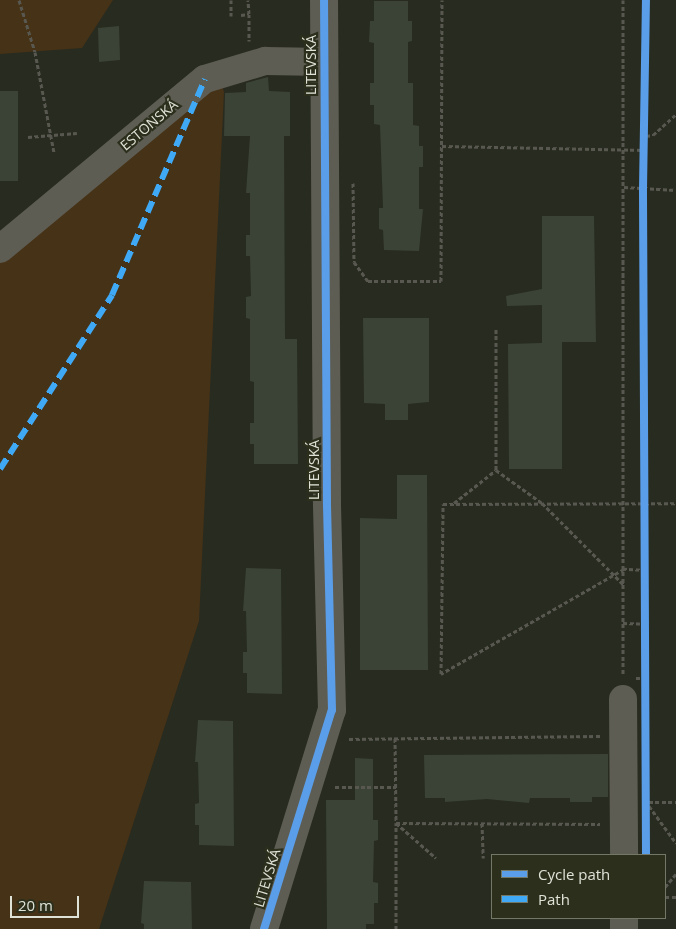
<!DOCTYPE html>
<meta charset="utf-8">
<style>
body{margin:0}
#map{position:relative;width:676px;height:929px;overflow:hidden;background:#282b20;font-family:"Open Sans",sans-serif}
div>[style]{position:absolute}
.green>*{inset:0;background:#463216}
.building>*{inset:0;background:#3b4336}
.path>*{height:3px;margin-top:-1.5px;transform-origin:0;background:repeating-linear-gradient(90deg,#585850 0 4px,transparent 0 6.5px)}
.minor>*{height:28px;margin:-14px;padding:0 14px;transform-origin:14px;border-radius:14px;background:#5e5d54}
.quiet>*{height:6px;margin-top:-3px;transform-origin:0;background:repeating-linear-gradient(90deg,#3fa9f5 0 12px,transparent 0 18px)}
.cycleway>*{height:8px;margin:-4px;padding:0 4px;transform-origin:4px;border-radius:4px;background:#5a9eea}
span{translate:-50% -50%;white-space:nowrap;text-align:center;line-height:1.15;-webkit-text-stroke:4.5px #2b2f1c;paint-order:stroke}
.street-label{font-size:14px;color:#dfe2d6}
.legend{position:absolute;left:491px;top:854px;width:175px;height:65px;box-sizing:border-box;background:#2b2f1c;border:1px solid #737766;margin:0;padding:6px 9px;list-style:none;font-size:15px;color:#dfe2d6}
.legend li{display:flex;align-items:center;gap:10px;height:25px}
.legend b{width:25px;border:1px solid #737766}
.scale{position:absolute;left:10px;top:896px;width:69px;height:22px;box-sizing:border-box;border:2px solid #dfe2d6;border-top:0;padding-left:6px;font-size:15px;line-height:18px;white-space:nowrap;color:#dfe2d6;-webkit-text-stroke:4px #2b2f1c;paint-order:stroke}
</style>
<div id="map">
<div class="green">
<i style="clip-path:polygon(0 0,113px 0,82px 48px,0 54px)"></i>
<i style="clip-path:polygon(220px 78px,224px 92px,199px 621px,99px 929px,0 929px,0 259px)"></i>
</div>
<div class="building">
<i style="clip-path:polygon(374px 1px,408px 1px,408px 21px,412px 21px,412px 41px,408px 42px,408px 83px,413px 83px,413px 125px,419px 126px,419px 146px,423px 146px,423px 167px,419px 167px,419px 209px,423px 209px,419px 251px,384px 250px,383px 230px,379px 229px,379px 208px,383px 208px,380px 125px,374px 124px,374px 105px,370px 105px,370px 83px,374px 83px,374px 43px,369px 42px,370px 21px,374px 21px)"></i>
<i style="clip-path:polygon(119px 26px,120px 60px,99px 62px,98px 28px)"></i>
<i style="clip-path:polygon(268px 77px,269px 91px,290px 92px,290px 136px,284px 136px,285px 339px,297px 339px,298px 464px,254px 464px,254px 444px,250px 444px,250px 423px,254px 423px,254px 382px,250px 381px,250px 319px,246px 318px,246px 297px,251px 296px,250px 256px,246px 256px,246px 235px,250px 235px,250px 193px,246px 193px,250px 136px,224px 136px,225px 93px,246px 92px,246px 83px)"></i>
<i style="clip-path:polygon(0 91px,18px 91px,18px 181px,0 181px)"></i>
<i style="clip-path:polygon(542px 216px,594px 216px,596px 342px,562px 342px,562px 469px,509px 469px,508px 344px,542px 343px,542px 305px,507px 306px,506px 296px,542px 289px)"></i>
<i style="clip-path:polygon(363px 318px,429px 318px,429px 402px,408px 404px,408px 420px,385px 420px,385px 404px,364px 403px)"></i>
<i style="clip-path:polygon(397px 475px,427px 475px,428px 670px,360px 670px,360px 518px,397px 519px)"></i>
<i style="clip-path:polygon(246px 568px,281px 569px,282px 694px,247px 693px,247px 673px,243px 673px,243px 652px,247px 652px,246px 611px,243px 611px)"></i>
<i style="clip-path:polygon(198px 720px,233px 721px,234px 846px,199px 845px,199px 825px,195px 825px,195px 804px,199px 803px,198px 762px,195px 762px)"></i>
<i style="clip-path:polygon(608px 754px,608px 797px,592px 797px,592px 802px,570px 802px,570px 798px,530px 798px,529px 803px,487px 799px,445px 802px,445px 798px,425px 798px,424px 755px)"></i>
<i style="clip-path:polygon(355px 758px,373px 759px,373px 820px,378px 820px,378px 840px,374px 841px,373px 882px,378px 883px,378px 903px,374px 903px,374px 924px,366px 924px,366px 929px,327px 929px,326px 800px,355px 800px)"></i>
<i style="clip-path:polygon(144px 881px,191px 882px,192px 929px,144px 929px,144px 924px,141px 923px)"></i>
</div>
<div class="path">
<i style="left:19px;top:0;width:54px;rotate:72.9deg"></i>
<i style="left:35px;top:52px;width:103px;rotate:79.3deg"></i>
<i style="left:231px;top:0;width:16px;rotate:90deg"></i>
<i style="left:623px;top:0;width:674px;rotate:90deg"></i>
<i style="left:249px;top:14px;width:27px;rotate:90deg"></i>
<i style="left:241px;top:15px;width:8px;rotate:-7deg"></i>
<i style="left:249px;top:14px;width:14px;rotate:-94deg"></i>
<i style="left:646px;top:136px;width:7px;rotate:-8deg"></i>
<i style="left:653px;top:135px;width:31px;rotate:-42deg"></i>
<i style="left:28px;top:137px;width:49px;rotate:-4.7deg"></i>
<i style="left:442px;top:146px;width:204px;rotate:1.1deg"></i>
<i style="left:353px;top:183px;width:79px;rotate:89.3deg"></i>
<i style="left:354px;top:262px;width:24px;rotate:54deg"></i>
<i style="left:368px;top:281px;width:73px"></i>
<i style="left:441px;top:281px;width:281px;rotate:-89.8deg"></i>
<i style="left:624px;top:187px;width:52px;rotate:3.3deg"></i>
<i style="left:496px;top:470px;width:57px;rotate:35.7deg"></i>
<i style="left:542px;top:503px;width:115px;rotate:45deg"></i>
<i style="left:454px;top:503px;width:53px;rotate:-38.2deg"></i>
<i style="left:496px;top:470px;width:142px;rotate:-90deg"></i>
<i style="left:646px;top:570px;width:22px;rotate:-177deg"></i>
<i style="left:624px;top:569px;width:211px;rotate:150.2deg"></i>
<i style="left:441px;top:674px;width:170px;rotate:-89.3deg"></i>
<i style="left:443px;top:504px;width:233px;rotate:-0.2deg"></i>
<i style="left:623px;top:623px;width:23px;rotate:2deg"></i>
<i style="left:636px;top:678px;width:10px"></i>
<i style="left:395px;top:738px;width:85px;rotate:89.3deg"></i>
<i style="left:396px;top:823px;width:53px;rotate:41.2deg"></i>
<i style="left:349px;top:739px;width:251px;rotate:-0.7deg"></i>
<i style="left:335px;top:787px;width:61px"></i>
<i style="left:649px;top:802px;width:27px"></i>
<i style="left:649px;top:806px;width:46px;rotate:53.9deg"></i>
<i style="left:482px;top:823px;width:35px;rotate:88deg"></i>
<i style="left:665px;top:887px;width:17px;rotate:-50deg"></i>
<i style="left:665px;top:897px;width:11px"></i>
<i style="left:396px;top:929px;width:106px;rotate:-90deg"></i>
<i style="left:396px;top:823px;width:204px;rotate:0.3deg"></i>
</div>
<div class="minor">
<i style="left:0;top:249px;width:266px;rotate:-39.7deg"></i>
<i style="left:205px;top:79px;width:63px;rotate:-16.7deg"></i>
<i style="left:265px;top:61px;width:59px;rotate:1deg"></i>
<i style="left:623px;top:699px;width:156px;rotate:89.6deg"></i>
<i style="left:624px;top:918px;width:11px;rotate:90deg"></i>
<i style="left:264px;top:929px;width:229px;rotate:-72.8deg"></i>
<i style="left:332px;top:710px;width:209px;rotate:-91.4deg"></i>
<i style="left:327px;top:501px;width:501px;rotate:-90.34deg"></i>
</div>
<div class="quiet">
<i style="left:0;top:469px;width:207px;rotate:-57.2deg"></i>
<i style="left:112px;top:295px;width:235px;rotate:-66.7deg"></i>
</div>
<div class="cycleway">
<i style="left:646px;top:855px;width:666px;rotate:-90.26deg"></i>
<i style="left:643px;top:189px;width:189px;rotate:-89.1deg"></i>
<i style="left:264px;top:929px;width:229px;rotate:-72.8deg"></i>
<i style="left:332px;top:710px;width:209px;rotate:-91.4deg"></i>
<i style="left:327px;top:501px;width:501px;rotate:-90.34deg"></i>
</div>
<div class="street-label">
<span style="left:311px;top:65px;rotate:-90deg">LITEVSKÁ</span>
<span style="left:149px;top:125px;rotate:-40deg">ESTONSKÁ</span>
<span style="left:314px;top:470px;rotate:-90deg">LITEVSKÁ</span>
<span style="left:267px;top:878px;rotate:-73deg">LITEVSKÁ</span>
</div>
<ul class="legend">
<li><b style="height:6px;background:#5a9eea"></b>Cycle path</li>
<li><b style="height:6px;background:#3fa9f5"></b>Path</li>
</ul>
<div class="scale">20 m</div>
</div>
